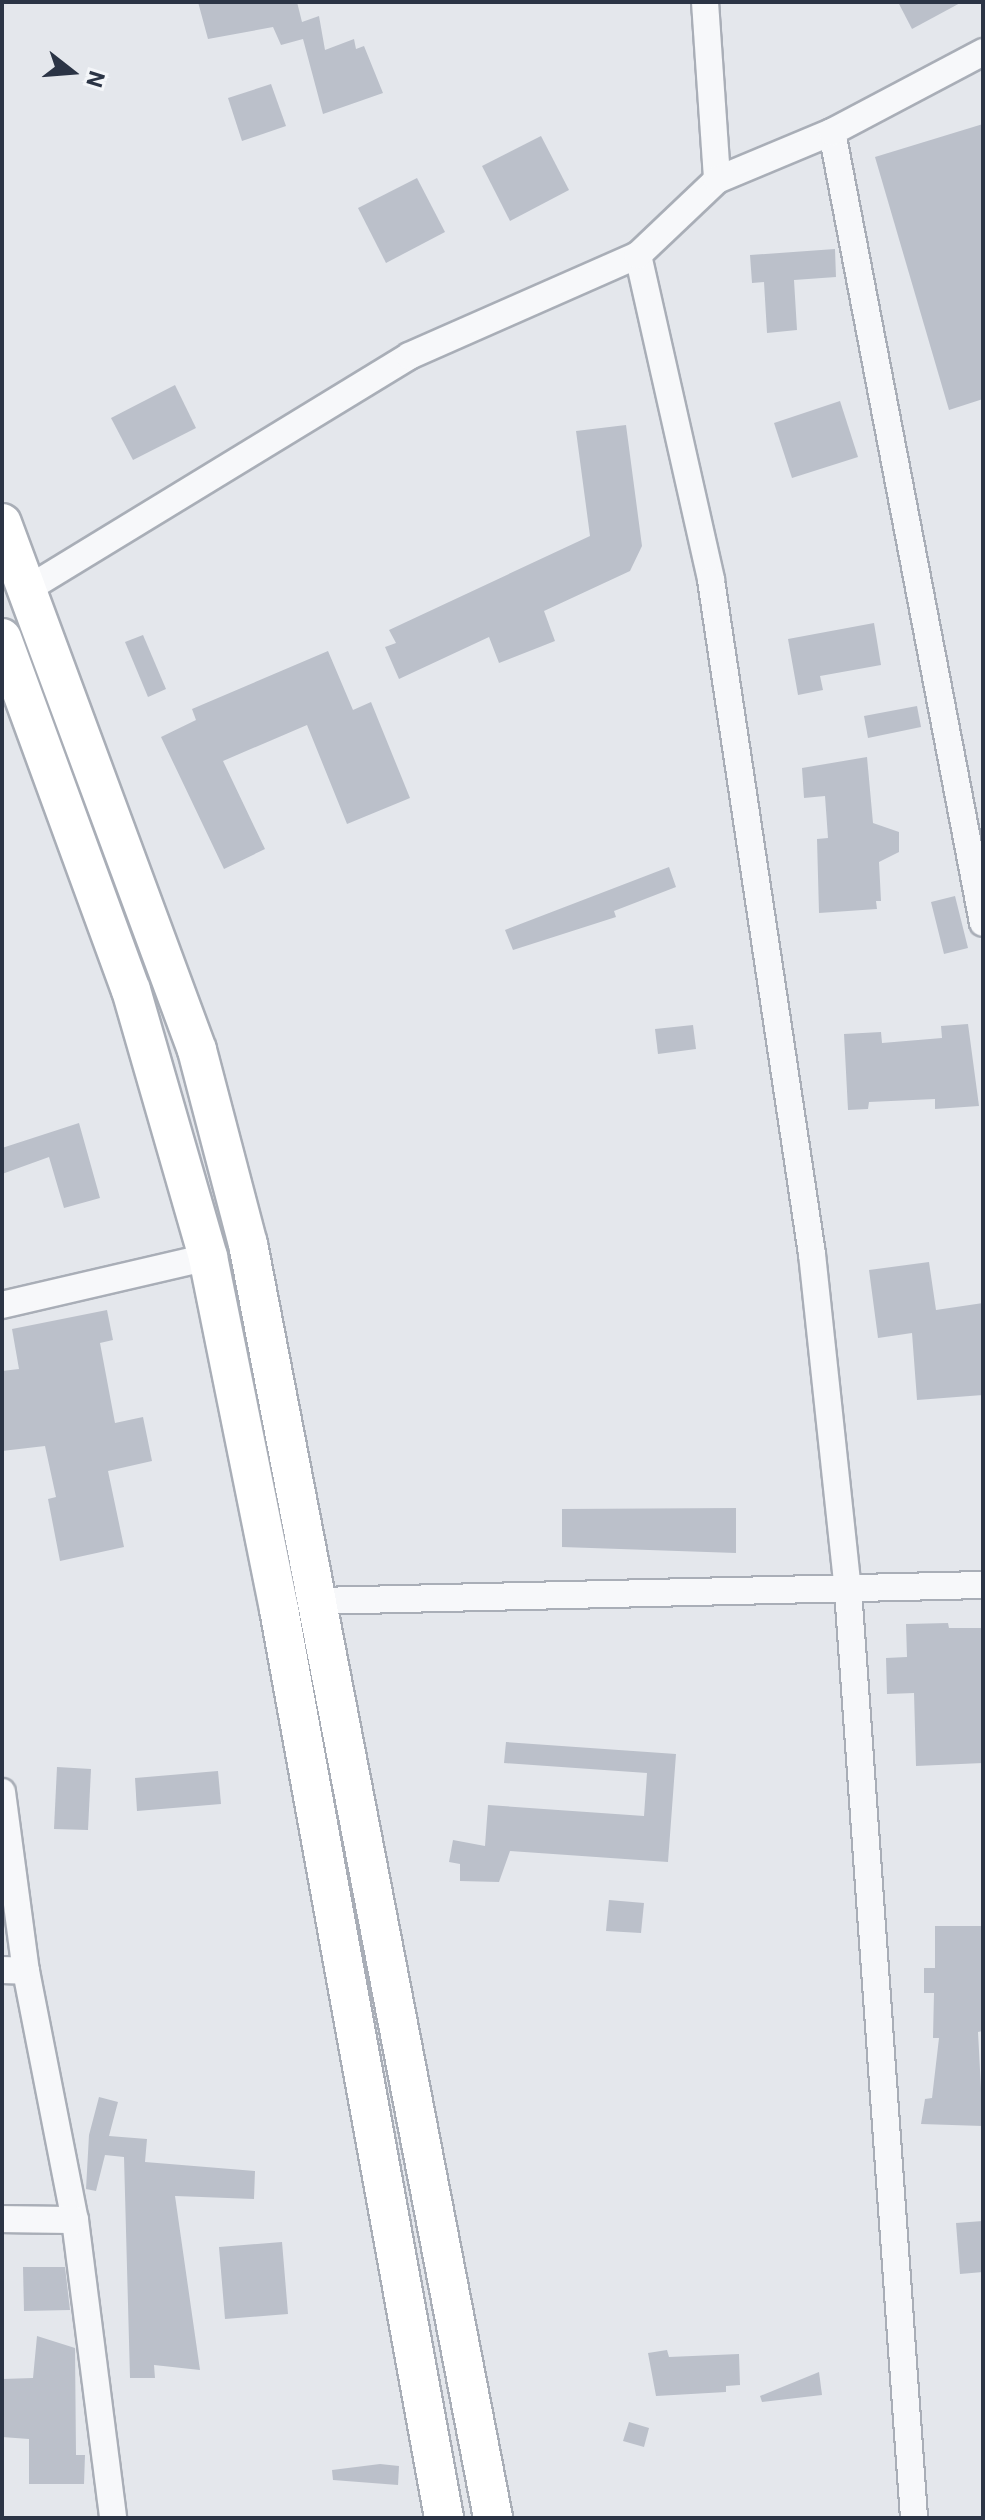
<!DOCTYPE html>
<style>
body{margin:0}
#map{position:relative;width:985px;height:2520px;overflow:hidden;background:#e4e7ec;font-family:Roboto,sans-serif}
div>[style]{position:absolute}
.building>*{inset:0;background:#bbc0ca}
.roads{filter:drop-shadow(2px 0 #a9aeb7) drop-shadow(-2px 0 #a9aeb7) drop-shadow(0 2px #a9aeb7) drop-shadow(0 -2px #a9aeb7)}
.minor>*{height:26px;margin:-13px;padding:0 13px;transform-origin:13px;border-radius:13px;background:#f7f8fa}
.secondary>*{height:38px;margin:-19px;padding:0 19px;transform-origin:19px;border-radius:19px;background:#fff}
span{translate:-50% -50%;white-space:nowrap;text-align:center;line-height:1.15;-webkit-text-stroke:7px #f4f6f9;paint-order:stroke}
.frame{position:absolute;inset:0;border:4px solid #2b3445;pointer-events:none}
.north{position:absolute;left:32px;top:32px;width:80px;height:80px;-webkit-text-stroke:6px #f4f6f9;paint-order:stroke;rotate:107deg;font-size:22px;font-weight:700;line-height:32px;text-align:center;color:#2b3445}
.north::after{content:'';display:block;margin:auto;width:28px;height:36px;background:#2b3445;clip-path:polygon(50% 0,100% 100%,50% 72%,0 100%)}
</style>
<div id="map">
<div class="building">
<i style="clip-path:polygon(198px 2px,297px 2px,302px 22px,319px 16px,325px 50px,354px 39px,356px 49px,364px 46px,383px 93px,323px 114px,303px 39px,281px 45px,273px 27px,208px 39px)"></i>
<i style="clip-path:polygon(898px 2px,962px 2px,912px 29px)"></i>
<i style="clip-path:polygon(271px 84px,286px 126px,242px 141px,228px 98px)"></i>
<i style="clip-path:polygon(983px 124px,983px 399px,949px 410px,875px 157px)"></i>
<i style="clip-path:polygon(541px 136px,569px 190px,510px 221px,482px 166px)"></i>
<i style="clip-path:polygon(417px 178px,445px 232px,386px 263px,358px 208px)"></i>
<i style="clip-path:polygon(835px 249px,836px 277px,794px 280px,797px 330px,767px 333px,764px 282px,752px 283px,750px 255px)"></i>
<i style="clip-path:polygon(175px 385px,196px 428px,133px 460px,111px 418px)"></i>
<i style="clip-path:polygon(840px 401px,858px 457px,792px 478px,774px 423px)"></i>
<i style="clip-path:polygon(626px 425px,642px 546px,630px 571px,544px 611px,555px 641px,499px 663px,489px 637px,399px 679px,385px 647px,396px 643px,389px 630px,590px 536px,576px 431px)"></i>
<i style="clip-path:polygon(874px 623px,881px 665px,820px 676px,823px 690px,798px 695px,788px 639px)"></i>
<i style="clip-path:polygon(143px 635px,166px 689px,148px 697px,125px 642px)"></i>
<i style="clip-path:polygon(328px 651px,353px 710px,371px 702px,410px 798px,347px 824px,307px 725px,223px 761px,265px 849px,224px 869px,161px 737px,196px 720px,192px 709px)"></i>
<i style="clip-path:polygon(917px 706px,921px 727px,868px 738px,864px 716px)"></i>
<i style="clip-path:polygon(867px 757px,873px 823px,899px 832px,899px 852px,879px 862px,881px 901px,876px 901px,877px 909px,819px 913px,817px 839px,828px 838px,825px 796px,804px 798px,802px 768px)"></i>
<i style="clip-path:polygon(669px 867px,676px 887px,614px 911px,616px 917px,513px 950px,505px 930px)"></i>
<i style="clip-path:polygon(955px 896px,968px 948px,944px 954px,931px 902px)"></i>
<i style="clip-path:polygon(968px 1024px,979px 1106px,935px 1109px,935px 1099px,869px 1102px,868px 1109px,848px 1110px,844px 1034px,881px 1032px,882px 1043px,942px 1038px,941px 1026px)"></i>
<i style="clip-path:polygon(693px 1025px,696px 1049px,658px 1054px,655px 1029px)"></i>
<i style="clip-path:polygon(79px 1123px,100px 1198px,64px 1208px,49px 1157px,2px 1174px,2px 1148px)"></i>
<i style="clip-path:polygon(929px 1262px,936px 1310px,983px 1303px,983px 1395px,917px 1400px,912px 1333px,878px 1338px,869px 1270px)"></i>
<i style="clip-path:polygon(107px 1310px,113px 1340px,100px 1343px,115px 1423px,143px 1417px,152px 1461px,108px 1471px,124px 1547px,60px 1561px,48px 1499px,56px 1497px,45px 1446px,2px 1451px,2px 1371px,19px 1369px,12px 1329px)"></i>
<i style="clip-path:polygon(736px 1508px,736px 1553px,562px 1547px,562px 1509px)"></i>
<i style="clip-path:polygon(948px 1623px,949px 1628px,983px 1628px,983px 1763px,916px 1766px,914px 1693px,887px 1694px,886px 1658px,907px 1657px,906px 1624px)"></i>
<i style="clip-path:polygon(506px 1742px,676px 1754px,668px 1862px,510px 1851px,499px 1882px,460px 1881px,460px 1864px,449px 1862px,453px 1840px,485px 1846px,488px 1805px,644px 1816px,647px 1773px,504px 1763px)"></i>
<i style="clip-path:polygon(57px 1767px,91px 1769px,88px 1830px,54px 1829px)"></i>
<i style="clip-path:polygon(218px 1771px,221px 1804px,137px 1811px,135px 1778px)"></i>
<i style="clip-path:polygon(609px 1900px,644px 1903px,641px 1933px,606px 1931px)"></i>
<i style="clip-path:polygon(935px 1926px,983px 1926px,983px 2031px,978px 2032px,983px 2126px,921px 2124px,925px 2099px,932px 2098px,939px 2038px,933px 2038px,934px 1993px,924px 1993px,924px 1968px,935px 1968px)"></i>
<i style="clip-path:polygon(99px 2097px,118px 2102px,109px 2136px,147px 2139px,145px 2162px,255px 2171px,254px 2199px,175px 2196px,200px 2370px,154px 2365px,155px 2378px,130px 2378px,124px 2157px,105px 2155px,96px 2191px,86px 2189px,89px 2135px)"></i>
<i style="clip-path:polygon(983px 2221px,983px 2272px,960px 2274px,956px 2223px)"></i>
<i style="clip-path:polygon(282px 2242px,288px 2314px,225px 2319px,219px 2247px)"></i>
<i style="clip-path:polygon(23px 2267px,65px 2267px,70px 2310px,24px 2311px)"></i>
<i style="clip-path:polygon(37px 2336px,75px 2348px,76px 2455px,85px 2455px,84px 2484px,29px 2484px,29px 2439px,2px 2437px,2px 2379px,33px 2378px)"></i>
<i style="clip-path:polygon(667px 2350px,669px 2357px,739px 2354px,740px 2385px,726px 2386px,726px 2392px,656px 2396px,648px 2353px)"></i>
<i style="clip-path:polygon(819px 2372px,822px 2395px,762px 2402px,760px 2396px)"></i>
<i style="clip-path:polygon(629px 2422px,649px 2428px,644px 2447px,623px 2441px)"></i>
<i style="clip-path:polygon(380px 2464px,399px 2466px,398px 2485px,333px 2480px,332px 2470px)"></i>
</div>
<div class="roads">
<div class="minor">
<i style="left:705px;top:2px;width:178px;rotate:86.1deg"></i>
<i style="left:832px;top:132px;width:805px;rotate:79.19deg"></i>
<i style="left:638px;top:255px;width:333px;rotate:77.3deg"></i>
<i style="left:711px;top:580px;width:682px;rotate:81.48deg"></i>
<i style="left:812px;top:1254px;width:338px;rotate:83.9deg"></i>
<i style="left:848px;top:1590px;width:930px;rotate:85.93deg"></i>
<i style="left:26px;top:590px;width:449px;rotate:-31.4deg"></i>
<i style="left:409px;top:356px;width:250px;rotate:-23.8deg"></i>
<i style="left:638px;top:255px;width:109px;rotate:-43.5deg"></i>
<i style="left:717px;top:180px;width:125px;rotate:-22.7deg"></i>
<i style="left:832px;top:132px;width:171px;rotate:-27.9deg"></i>
<i style="left:2px;top:1305px;width:212px;rotate:-13.1deg"></i>
<i style="left:318px;top:1601px;width:665px;rotate:-1.38deg"></i>
<i style="left:2px;top:1792px;width:181px;rotate:82.4deg"></i>
<i style="left:26px;top:1971px;width:254px;rotate:78.9deg"></i>
<i style="left:75px;top:2220px;width:300px;rotate:82.7deg"></i>
<i style="left:2px;top:1970px;width:24px;rotate:2deg"></i>
<i style="left:2px;top:2219px;width:73px;rotate:0.8deg"></i>
</div>
<div class="secondary">
<i style="left:2px;top:523px;width:562px;rotate:69.69deg"></i>
<i style="left:197px;top:1050px;width:201px;rotate:75.3deg"></i>
<i style="left:248px;top:1244px;width:1297px;rotate:79.11deg"></i>
<i style="left:2px;top:638px;width:375px;rotate:69.9deg"></i>
<i style="left:131px;top:990px;width:278px;rotate:73.9deg"></i>
<i style="left:208px;top:1257px;width:359px;rotate:78.6deg"></i>
<i style="left:279px;top:1609px;width:924px;rotate:79.71deg"></i>
</div>
</div>
<div class="frame"></div>
<div class="north">N</div>
</div>
